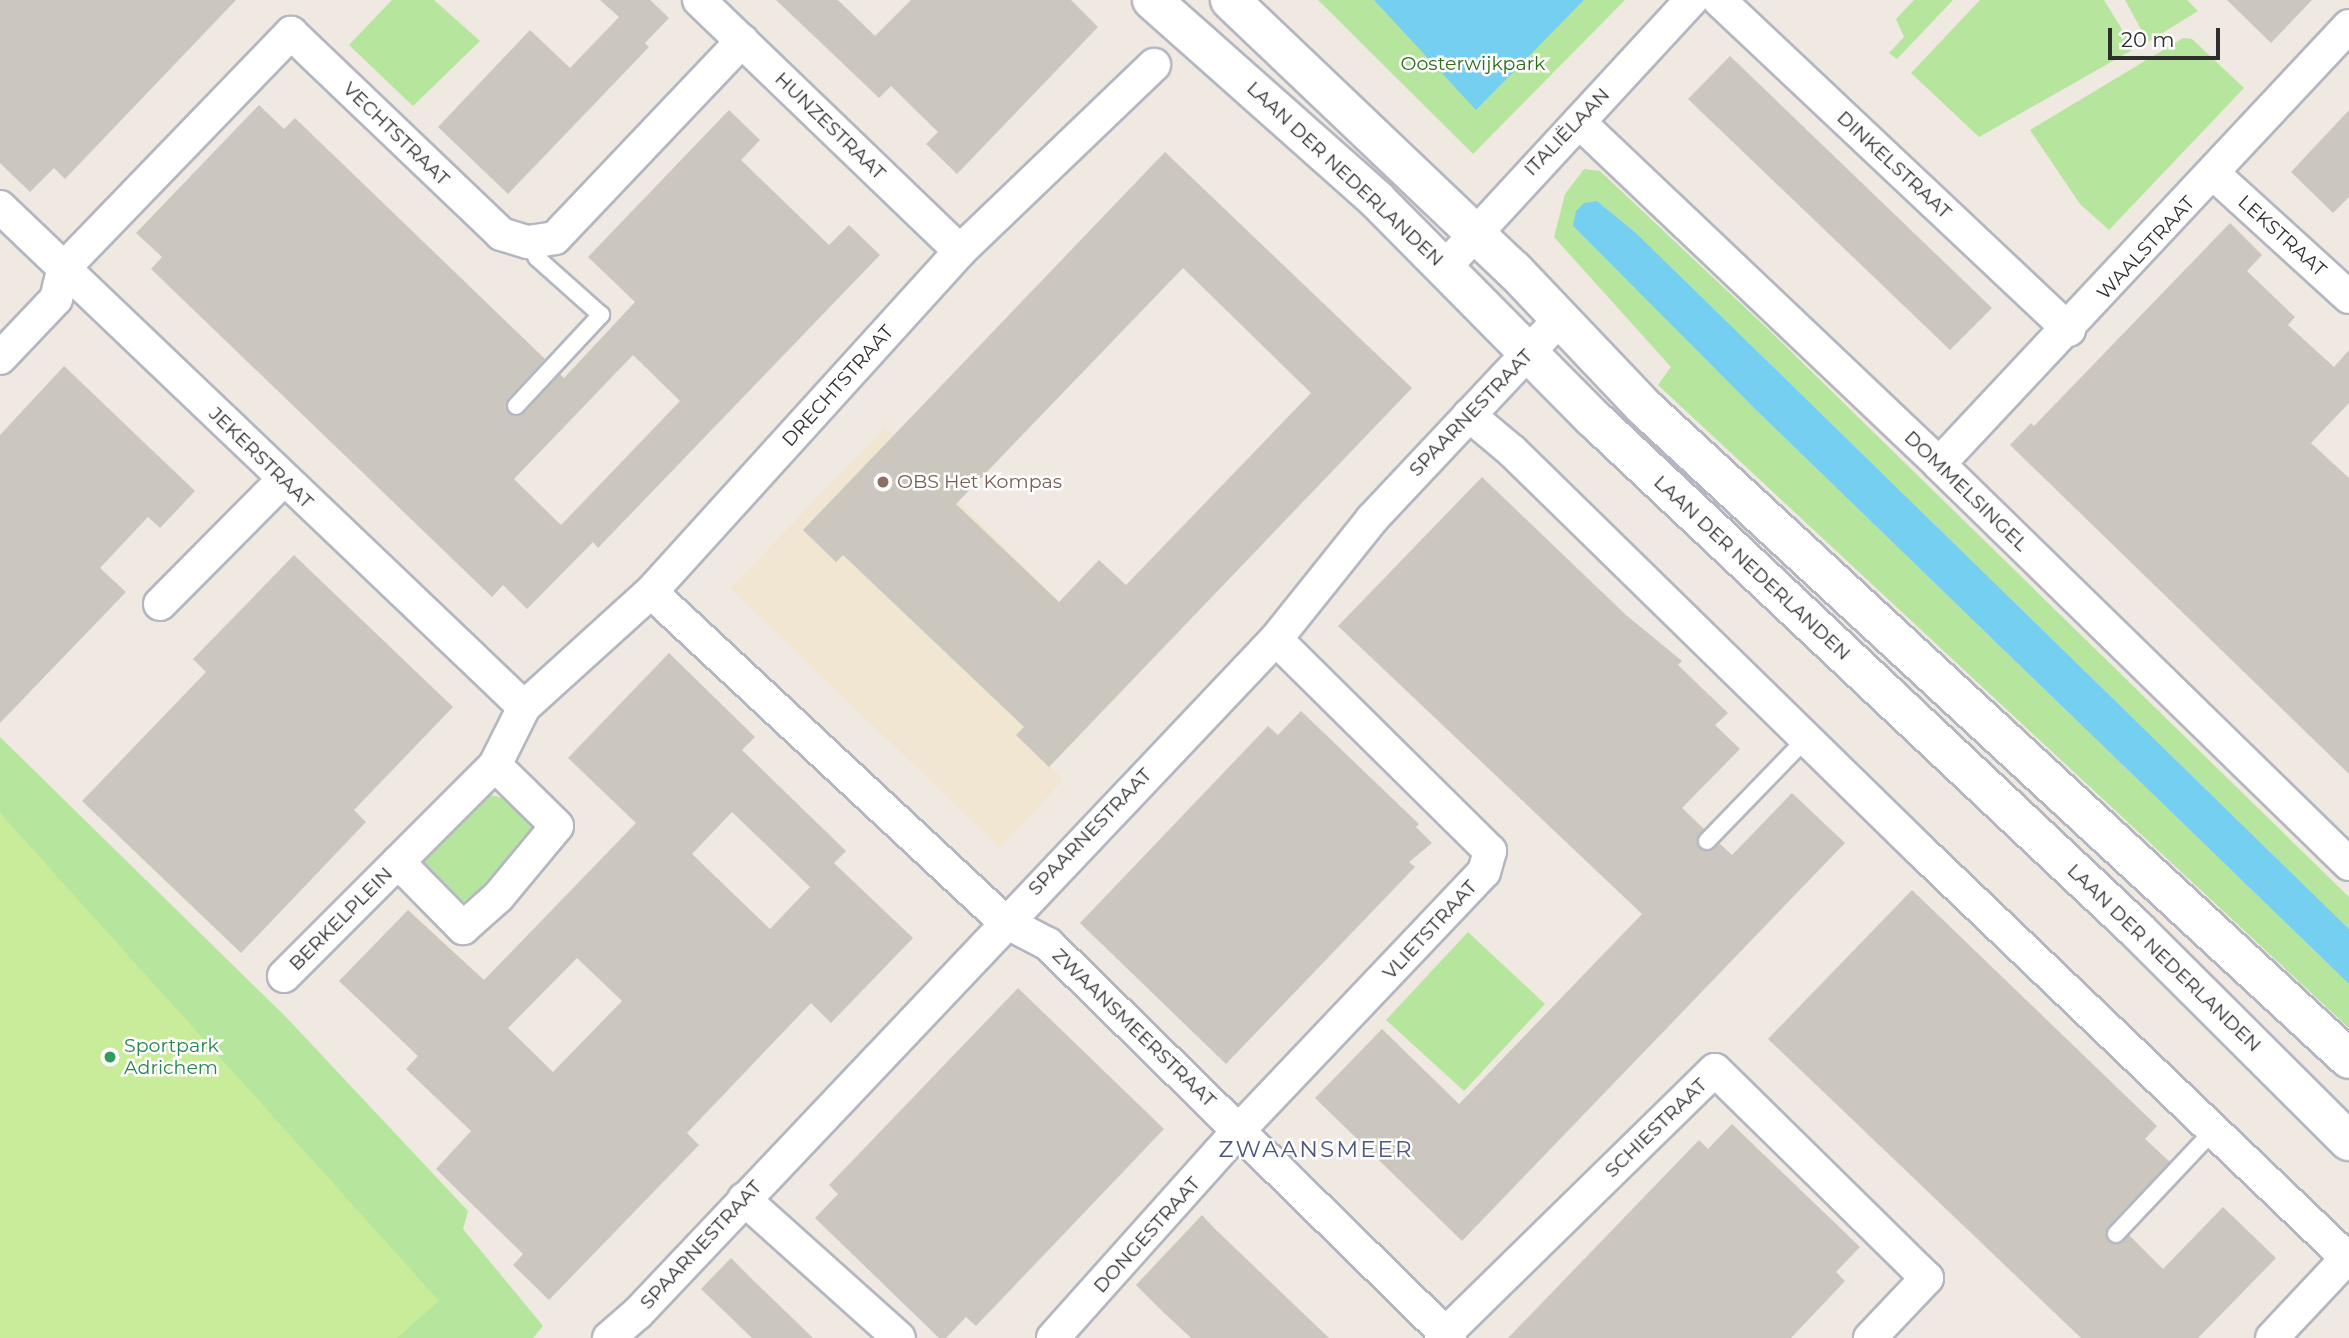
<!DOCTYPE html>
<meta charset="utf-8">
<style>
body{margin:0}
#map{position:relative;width:2349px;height:1338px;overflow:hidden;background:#efe9e1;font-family:Montserrat,sans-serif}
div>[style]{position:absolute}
.education>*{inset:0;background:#f0e6d1}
.green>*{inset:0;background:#b6e59e}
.pitch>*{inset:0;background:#c9ec9a}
.water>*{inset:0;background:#75cff0}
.building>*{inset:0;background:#cbc7bf}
.roads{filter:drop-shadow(2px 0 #b4b7c1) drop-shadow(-2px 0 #b4b7c1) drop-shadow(0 2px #b4b7c1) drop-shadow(0 -2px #b4b7c1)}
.lane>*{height:16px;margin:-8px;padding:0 8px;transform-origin:8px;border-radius:8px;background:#fff}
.street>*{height:32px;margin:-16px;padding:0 16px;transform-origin:16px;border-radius:16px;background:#fff}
.secondary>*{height:38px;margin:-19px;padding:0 19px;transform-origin:19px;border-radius:19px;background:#fff}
.dots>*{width:19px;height:19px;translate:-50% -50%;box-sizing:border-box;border:4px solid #fff;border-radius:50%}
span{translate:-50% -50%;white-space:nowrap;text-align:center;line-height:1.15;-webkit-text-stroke:5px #fff;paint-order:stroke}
.park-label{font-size:19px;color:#2c6e1b}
.street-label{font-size:19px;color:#2e2e2e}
.education-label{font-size:19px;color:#785e54}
.left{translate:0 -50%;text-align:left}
.leisure-label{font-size:19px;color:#27864d}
.quarter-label{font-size:23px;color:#4d5680;letter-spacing:2px}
.scale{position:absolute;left:2108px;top:28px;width:112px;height:32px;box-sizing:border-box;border:4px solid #2e2e2e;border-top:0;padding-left:9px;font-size:21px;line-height:24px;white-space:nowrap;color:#2e2e2e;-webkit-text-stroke:5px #fff;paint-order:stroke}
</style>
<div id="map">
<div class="education">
<i style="clip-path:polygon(885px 428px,1135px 677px,1050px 766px,1063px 780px,1000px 848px,730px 588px)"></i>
</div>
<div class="green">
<i style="clip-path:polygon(392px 0,434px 0,480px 41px,413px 106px,349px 45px)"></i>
<i style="clip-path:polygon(1318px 0,1625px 0,1473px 154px)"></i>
<i style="clip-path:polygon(1914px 0,1953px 0,1897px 59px,1889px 53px,1904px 37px,1896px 19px)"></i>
<i style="clip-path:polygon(1980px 0,2104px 0,2134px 49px,1979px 137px,1911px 73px)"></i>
<i style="clip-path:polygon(2125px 0,2187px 0,2198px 11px,2148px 42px)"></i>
<i style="clip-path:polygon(2183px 38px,2192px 39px,2244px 88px,2109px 230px,2080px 204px,2030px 130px)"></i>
<i style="clip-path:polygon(1584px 169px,1600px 171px,1772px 333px,2349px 897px,2349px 929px,1635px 232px,1597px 201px,1574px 227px,1758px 412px,2349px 984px,2349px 1028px,1658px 385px,1671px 367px,1554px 237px,1565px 194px)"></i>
<i style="clip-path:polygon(0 737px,286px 1017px,468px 1211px,463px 1229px,543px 1326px,533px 1338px,382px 1338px,0 812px)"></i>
<i style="clip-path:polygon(486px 794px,503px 798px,533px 825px,532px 833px,475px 894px,456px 906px,423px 873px,423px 859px)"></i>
<i style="clip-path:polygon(1468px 932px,1545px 1004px,1464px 1091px,1386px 1020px)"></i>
</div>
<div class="pitch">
<i style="clip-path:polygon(0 813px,439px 1301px,397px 1338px,0 1338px)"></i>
</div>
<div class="water">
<i style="clip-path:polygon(1374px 0,1584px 0,1476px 110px)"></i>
<i style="clip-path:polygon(1597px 201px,1635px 232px,2349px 929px,2349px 984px,1758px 412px,1573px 226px,1576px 211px,1584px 203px)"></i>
</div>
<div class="building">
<i style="clip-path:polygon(0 0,236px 0,65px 179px,54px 168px,30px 192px,0 163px)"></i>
<i style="clip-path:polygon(600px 0,650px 0,669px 18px,645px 43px,649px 47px,508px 194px,438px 127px,530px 30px,570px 68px,619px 17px)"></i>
<i style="clip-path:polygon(776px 0,838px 0,875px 36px,911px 0,1071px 0,1098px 27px,957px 174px,926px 144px,938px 132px,891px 86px,879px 98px)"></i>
<i style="clip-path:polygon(2227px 0,2312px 0,2271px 43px)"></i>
<i style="clip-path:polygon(1730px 56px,1992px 308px,1950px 350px,1688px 99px)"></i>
<i style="clip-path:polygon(evenodd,259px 105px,284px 129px,295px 118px,545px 359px,508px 399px,506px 408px,513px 416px,524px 413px,560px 374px,564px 378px,635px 302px,588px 257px,729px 110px,760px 140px,741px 160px,802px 219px,829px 245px,849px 225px,880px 255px,598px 548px,593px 542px,527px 609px,503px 585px,492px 597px,151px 269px,162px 257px,136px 233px,259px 105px,633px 355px,680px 401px,561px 525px,514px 479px,633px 355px)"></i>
<i style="clip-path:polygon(2349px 110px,2349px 197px,2333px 213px,2291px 172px)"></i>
<i style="clip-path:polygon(evenodd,1165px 152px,1412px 388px,1049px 767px,1016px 735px,1024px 727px,843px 555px,836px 562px,803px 530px,1165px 152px,1183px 268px,1311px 393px,1126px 585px,1099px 560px,1059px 602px,956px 504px,1183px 268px)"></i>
<i style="clip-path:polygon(2230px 223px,2262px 255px,2247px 271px,2295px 317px,2288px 325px,2334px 367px,2349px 350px,2349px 403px,2311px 443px,2349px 478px,2349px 774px,2010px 445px,2031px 423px,2034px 426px)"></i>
<i style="clip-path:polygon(64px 366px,195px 491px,160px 528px,148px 517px,100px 568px,126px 592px,0 723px,0 435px)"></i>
<i style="clip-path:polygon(1482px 477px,1626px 615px,1682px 661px,1678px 665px,1728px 713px,1715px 725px,1740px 749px,1682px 808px,1704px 829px,1697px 838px,1699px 848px,1709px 851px,1719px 843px,1732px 855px,1792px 793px,1845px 843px,1462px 1241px,1315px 1098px,1382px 1029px,1459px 1104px,1642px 914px,1338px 626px)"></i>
<i style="clip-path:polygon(294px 555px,453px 707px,354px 810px,366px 822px,241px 953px,82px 801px,206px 672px,193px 659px)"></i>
<i style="clip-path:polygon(evenodd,669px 653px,755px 737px,742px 750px,846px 851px,834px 863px,913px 938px,831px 1023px,811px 1003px,687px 1133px,699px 1145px,549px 1300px,513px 1265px,523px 1254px,436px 1169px,471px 1131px,406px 1069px,418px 1056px,339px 981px,408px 910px,484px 980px,636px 823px,568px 758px,669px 653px,732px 812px,810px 887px,770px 929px,692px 854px,732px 812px,669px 653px,577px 958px,622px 1001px,553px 1072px,508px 1028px,577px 958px)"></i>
<i style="clip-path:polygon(1301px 711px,1419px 824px,1416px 827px,1432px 843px,1409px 862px,1415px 867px,1226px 1064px,1080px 923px,1268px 726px,1278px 735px)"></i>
<i style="clip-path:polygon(1912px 890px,2157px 1126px,2145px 1139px,2170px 1162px,2108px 1227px,2108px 1241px,2118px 1244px,2129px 1235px,2163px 1269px,2223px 1207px,2276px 1258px,2198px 1338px,2081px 1338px,1768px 1039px)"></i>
<i style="clip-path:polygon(1018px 988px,1164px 1129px,976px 1326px,966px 1317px,946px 1338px,939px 1338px,815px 1218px,838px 1194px,829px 1185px)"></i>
<i style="clip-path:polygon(1732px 1124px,1860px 1247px,1836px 1272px,1845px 1281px,1791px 1338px,1508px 1338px,1699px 1140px,1708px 1149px)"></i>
<i style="clip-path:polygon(1202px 1215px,1214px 1228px,1329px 1338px,1191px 1338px,1162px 1311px,1136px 1285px)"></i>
<i style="clip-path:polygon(731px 1258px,756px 1283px,813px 1338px,752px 1338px,701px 1289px)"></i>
</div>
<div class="roads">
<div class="lane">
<i style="left:516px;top:406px;width:125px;rotate:-47deg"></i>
<i style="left:601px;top:315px;width:86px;rotate:-138.3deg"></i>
<i style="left:537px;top:258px;width:18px;rotate:-119deg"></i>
<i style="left:1707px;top:841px;width:142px;rotate:-45.9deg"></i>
<i style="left:2116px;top:1234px;width:141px;rotate:-46.7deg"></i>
</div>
<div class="street">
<i style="left:699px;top:0;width:362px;rotate:43.9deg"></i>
<i style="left:1719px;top:0;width:481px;rotate:43.3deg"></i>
<i style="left:1579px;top:122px;width:497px;rotate:43.5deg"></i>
<i style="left:1939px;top:464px;width:573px;rotate:44.29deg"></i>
<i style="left:2215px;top:175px;width:181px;rotate:42.3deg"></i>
<i style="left:0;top:207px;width:724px;rotate:43.66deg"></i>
<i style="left:1445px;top:267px;width:363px;rotate:-47.3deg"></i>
<i style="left:0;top:358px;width:81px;rotate:-46.5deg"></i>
<i style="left:56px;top:299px;width:32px;rotate:-76deg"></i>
<i style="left:64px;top:268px;width:327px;rotate:-46deg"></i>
<i style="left:291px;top:33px;width:291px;rotate:43.7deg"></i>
<i style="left:501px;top:234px;width:28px;rotate:17deg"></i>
<i style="left:528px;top:242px;width:27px;rotate:-8deg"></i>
<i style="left:555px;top:238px;width:272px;rotate:-46.5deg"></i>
<i style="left:1469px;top:415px;width:56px;rotate:39.9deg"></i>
<i style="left:1512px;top:451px;width:571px;rotate:44.36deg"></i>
<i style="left:1920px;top:850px;width:593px;rotate:43.7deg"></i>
<i style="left:1939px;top:464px;width:600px;rotate:-46.89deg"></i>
<i style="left:651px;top:592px;width:483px;rotate:43deg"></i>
<i style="left:1004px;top:921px;width:50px;rotate:27.6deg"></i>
<i style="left:1048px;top:944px;width:563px;rotate:44.42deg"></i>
<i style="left:160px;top:604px;width:175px;rotate:-45.2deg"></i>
<i style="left:398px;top:862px;width:93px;rotate:45.4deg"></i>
<i style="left:463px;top:928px;width:47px;rotate:-41.5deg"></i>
<i style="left:498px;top:897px;width:92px;rotate:-50.3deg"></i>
<i style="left:557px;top:826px;width:87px;rotate:-135.5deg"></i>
<i style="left:284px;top:976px;width:298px;rotate:-45deg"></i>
<i style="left:495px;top:765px;width:65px;rotate:-63.4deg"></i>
<i style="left:524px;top:707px;width:171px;rotate:-42.2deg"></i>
<i style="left:651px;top:592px;width:460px;rotate:-47.8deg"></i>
<i style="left:960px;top:251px;width:269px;rotate:-43.8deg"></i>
<i style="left:744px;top:1199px;width:208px;rotate:41.9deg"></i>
<i style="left:609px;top:1338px;width:37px;rotate:-41deg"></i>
<i style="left:637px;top:1314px;width:929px;rotate:-46.57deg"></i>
<i style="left:1276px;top:639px;width:154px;rotate:-51.3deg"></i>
<i style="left:1372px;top:519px;width:276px;rotate:-46.8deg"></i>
<i style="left:1053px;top:1338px;width:279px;rotate:-48.2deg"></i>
<i style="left:1239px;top:1130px;width:356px;rotate:-46.5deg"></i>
<i style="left:1484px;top:872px;width:22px;rotate:-74deg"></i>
<i style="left:1490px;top:851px;width:301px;rotate:-135.3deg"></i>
<i style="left:1441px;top:1338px;width:383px;rotate:-44.4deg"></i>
<i style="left:1715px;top:1070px;width:297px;rotate:44.5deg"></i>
<i style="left:1927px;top:1278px;width:83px;rotate:133.5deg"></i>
<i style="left:2272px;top:1338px;width:110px;rotate:-46.8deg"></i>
</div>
<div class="secondary">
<i style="left:1152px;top:0;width:300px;rotate:41.6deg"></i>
<i style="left:1376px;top:199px;width:310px;rotate:45.3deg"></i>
<i style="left:1594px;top:419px;width:746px;rotate:43.26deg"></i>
<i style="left:2137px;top:930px;width:299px;rotate:44.9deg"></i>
<i style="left:1230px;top:0;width:392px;rotate:43.6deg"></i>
<i style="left:1514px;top:270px;width:189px;rotate:46.5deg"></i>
<i style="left:1644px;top:407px;width:960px;rotate:42.76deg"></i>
</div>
</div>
<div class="dots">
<i style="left:883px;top:482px;background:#8d6e63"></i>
<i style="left:110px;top:1057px;background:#2e9e5b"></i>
</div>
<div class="park-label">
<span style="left:1473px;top:64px">Oosterwijkpark</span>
</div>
<div class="street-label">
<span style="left:830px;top:126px;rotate:44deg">HUNZESTRAAT</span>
<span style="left:1567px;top:132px;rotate:-46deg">ITALIËLAAN</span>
<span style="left:396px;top:134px;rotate:44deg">VECHTSTRAAT</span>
<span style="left:1894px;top:165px;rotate:43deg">DINKELSTRAAT</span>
<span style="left:1345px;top:174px;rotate:43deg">LAAN DER NEDERLANDEN</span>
<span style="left:2282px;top:236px;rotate:42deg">LEKSTRAAT</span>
<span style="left:2146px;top:248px;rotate:-47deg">WAALSTRAAT</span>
<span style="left:838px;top:386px;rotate:-48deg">DRECHTSTRAAT</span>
<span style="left:1471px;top:413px;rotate:-46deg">SPAARNESTRAAT</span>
<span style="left:261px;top:458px;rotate:44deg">JEKERSTRAAT</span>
<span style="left:1966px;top:491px;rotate:44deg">DOMMELSINGEL</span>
<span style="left:1752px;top:568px;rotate:43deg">LAAN DER NEDERLANDEN</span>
<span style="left:1090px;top:832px;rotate:-46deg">SPAARNESTRAAT</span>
<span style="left:341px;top:919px;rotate:-45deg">BERKELPLEIN</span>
<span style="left:1430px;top:930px;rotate:-47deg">VLIETSTRAAT</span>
<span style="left:2164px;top:958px;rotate:44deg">LAAN DER NEDERLANDEN</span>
<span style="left:1134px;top:1028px;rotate:44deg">ZWAANSMEERSTRAAT</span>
<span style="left:1656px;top:1128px;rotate:-44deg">SCHIESTRAAT</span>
<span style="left:1147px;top:1235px;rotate:-48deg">DONGESTRAAT</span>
<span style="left:701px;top:1245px;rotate:-47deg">SPAARNESTRAAT</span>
</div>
<div class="education-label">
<span class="left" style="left:897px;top:482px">OBS Het Kompas</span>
</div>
<div class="leisure-label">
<span class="left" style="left:124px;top:1057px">Sportpark<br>Adrichem</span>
</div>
<div class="quarter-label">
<span style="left:1316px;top:1149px">ZWAANSMEER</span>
</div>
<div class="scale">20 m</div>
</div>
